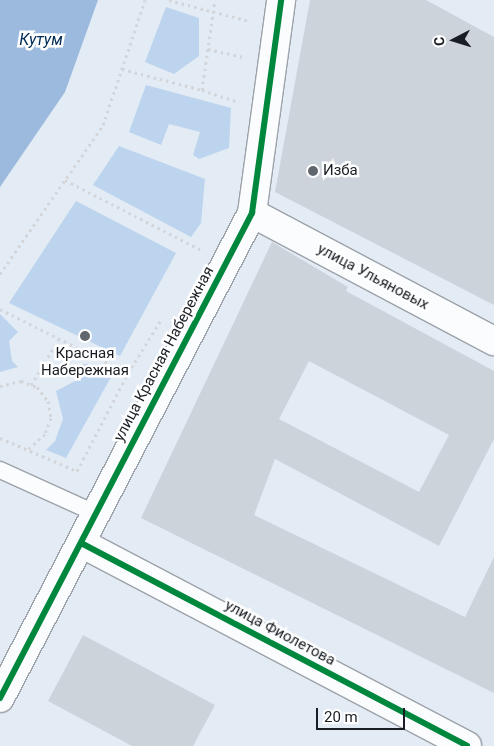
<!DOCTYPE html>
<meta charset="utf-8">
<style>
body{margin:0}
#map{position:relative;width:494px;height:746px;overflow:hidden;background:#e3ebf4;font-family:Roboto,sans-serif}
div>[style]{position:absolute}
.green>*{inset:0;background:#bcd4ee}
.water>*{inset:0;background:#9bbade}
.building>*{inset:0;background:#ccd3da}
.path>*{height:3px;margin-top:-1.5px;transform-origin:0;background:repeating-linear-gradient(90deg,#d3d5d8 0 2.5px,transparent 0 6.5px)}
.roads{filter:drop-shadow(1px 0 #9ca2a9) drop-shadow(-1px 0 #9ca2a9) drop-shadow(0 1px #9ca2a9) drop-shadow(0 -1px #9ca2a9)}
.service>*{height:16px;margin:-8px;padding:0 8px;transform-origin:8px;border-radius:8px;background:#fbfcfd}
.minor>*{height:28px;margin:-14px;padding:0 14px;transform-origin:14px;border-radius:14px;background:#fbfcfd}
.cycleway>*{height:6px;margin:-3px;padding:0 3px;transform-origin:3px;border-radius:3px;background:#00873e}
.dots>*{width:14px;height:14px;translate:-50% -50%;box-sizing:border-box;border:2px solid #fff;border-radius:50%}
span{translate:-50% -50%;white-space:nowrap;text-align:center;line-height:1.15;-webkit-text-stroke:5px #fff;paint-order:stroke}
.poi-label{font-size:15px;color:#191e24}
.left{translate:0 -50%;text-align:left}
.street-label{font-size:15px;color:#191e24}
.water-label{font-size:16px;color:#002c56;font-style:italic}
.north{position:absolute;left:429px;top:15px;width:50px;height:50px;-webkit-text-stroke:4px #fff;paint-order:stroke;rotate:265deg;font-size:14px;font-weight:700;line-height:20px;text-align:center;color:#191e24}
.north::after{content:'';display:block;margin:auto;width:18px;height:22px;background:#191e24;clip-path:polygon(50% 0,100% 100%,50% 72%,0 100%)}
.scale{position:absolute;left:316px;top:708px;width:89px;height:22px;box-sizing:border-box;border:2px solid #191e24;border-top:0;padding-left:6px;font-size:15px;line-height:18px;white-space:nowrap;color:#191e24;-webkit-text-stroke:4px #fff;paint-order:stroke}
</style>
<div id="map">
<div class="green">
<i style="clip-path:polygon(166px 7px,199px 18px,199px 56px,174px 74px,145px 62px)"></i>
<i style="clip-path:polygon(146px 85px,231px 108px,229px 148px,199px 159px,193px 155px,200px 132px,169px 124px,161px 145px,129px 132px)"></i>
<i style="clip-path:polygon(119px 146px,205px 179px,201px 223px,191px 237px,93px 185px)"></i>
<i style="clip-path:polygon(76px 201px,176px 253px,120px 356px,9px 303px)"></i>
<i style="clip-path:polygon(0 314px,18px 332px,9px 341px,12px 361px,18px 367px,0 372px)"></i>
<i style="clip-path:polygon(83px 364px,99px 364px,111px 377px,66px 458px,46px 450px,55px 441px,63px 419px,56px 391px,87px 375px,82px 369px)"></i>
</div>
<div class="water">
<i style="clip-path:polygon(0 0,98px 0,65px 92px,0 187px)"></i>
</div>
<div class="building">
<i style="clip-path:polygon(310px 0,426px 0,494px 37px,494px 305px,275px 192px)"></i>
<i style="clip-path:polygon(evenodd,272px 242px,348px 287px,346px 291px,494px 371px,494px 439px,439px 546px,275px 459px,254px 515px,465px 617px,494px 557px,494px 693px,141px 518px,272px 242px,309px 361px,449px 435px,419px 492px,279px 419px,309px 361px)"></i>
<i style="clip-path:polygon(83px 635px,215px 705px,193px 746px,132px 746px,48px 701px)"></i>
</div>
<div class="path">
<i style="left:169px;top:0;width:83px;rotate:14.7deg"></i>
<i style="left:208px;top:49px;width:37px;rotate:13deg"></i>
<i style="left:122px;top:69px;width:83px;rotate:14.7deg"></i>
<i style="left:202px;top:90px;width:91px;rotate:-81.8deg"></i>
<i style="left:202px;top:90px;width:39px;rotate:18deg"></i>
<i style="left:65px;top:180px;width:153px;rotate:27.2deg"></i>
<i style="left:0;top:274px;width:181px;rotate:-55.3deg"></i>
<i style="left:103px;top:125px;width:132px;rotate:-71.4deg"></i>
<i style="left:0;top:309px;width:143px;rotate:26.6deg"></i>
<i style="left:31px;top:385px;width:54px;rotate:-58.7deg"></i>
<i style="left:0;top:386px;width:22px;rotate:-13deg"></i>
<i style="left:21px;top:381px;width:17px;rotate:21deg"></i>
<i style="left:37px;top:387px;width:18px;rotate:52deg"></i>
<i style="left:48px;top:401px;width:17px;rotate:80deg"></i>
<i style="left:51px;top:418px;width:17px;rotate:111deg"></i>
<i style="left:45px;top:434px;width:24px;rotate:138deg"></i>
<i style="left:0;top:438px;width:84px;rotate:23.2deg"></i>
<i style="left:77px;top:471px;width:110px;rotate:-62.5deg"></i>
<i style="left:128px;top:373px;width:62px;rotate:-58.1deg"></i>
</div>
<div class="roads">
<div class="service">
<i style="left:0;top:470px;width:104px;rotate:24.4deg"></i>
</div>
<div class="minor">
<i style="left:252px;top:213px;width:274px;rotate:27.9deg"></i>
<i style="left:81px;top:543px;width:436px;rotate:27.7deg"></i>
<i style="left:0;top:698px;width:547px;rotate:-62.54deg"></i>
<i style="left:252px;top:213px;width:215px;rotate:-82.2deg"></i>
</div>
</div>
<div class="cycleway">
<i style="left:81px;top:543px;width:436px;rotate:27.7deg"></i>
<i style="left:0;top:698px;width:547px;rotate:-62.54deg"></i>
<i style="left:252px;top:213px;width:215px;rotate:-82.2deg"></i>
</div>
<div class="dots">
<i style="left:313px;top:171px;background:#60666d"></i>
<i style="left:85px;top:336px;background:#60666d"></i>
</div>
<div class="poi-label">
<span class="left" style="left:323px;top:171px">Изба</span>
<span style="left:85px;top:362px">Красная<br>Набережная</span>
</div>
<div class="street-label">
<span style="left:373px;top:277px;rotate:28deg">улица Ульяновых</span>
<span style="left:164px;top:354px;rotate:-62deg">улица Красная Набережная</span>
<span style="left:280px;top:633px;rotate:28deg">улица Фиолетова</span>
</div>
<div class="water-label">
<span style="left:41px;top:40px">Кутум</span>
</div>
<div class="north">С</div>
<div class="scale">20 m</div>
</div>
